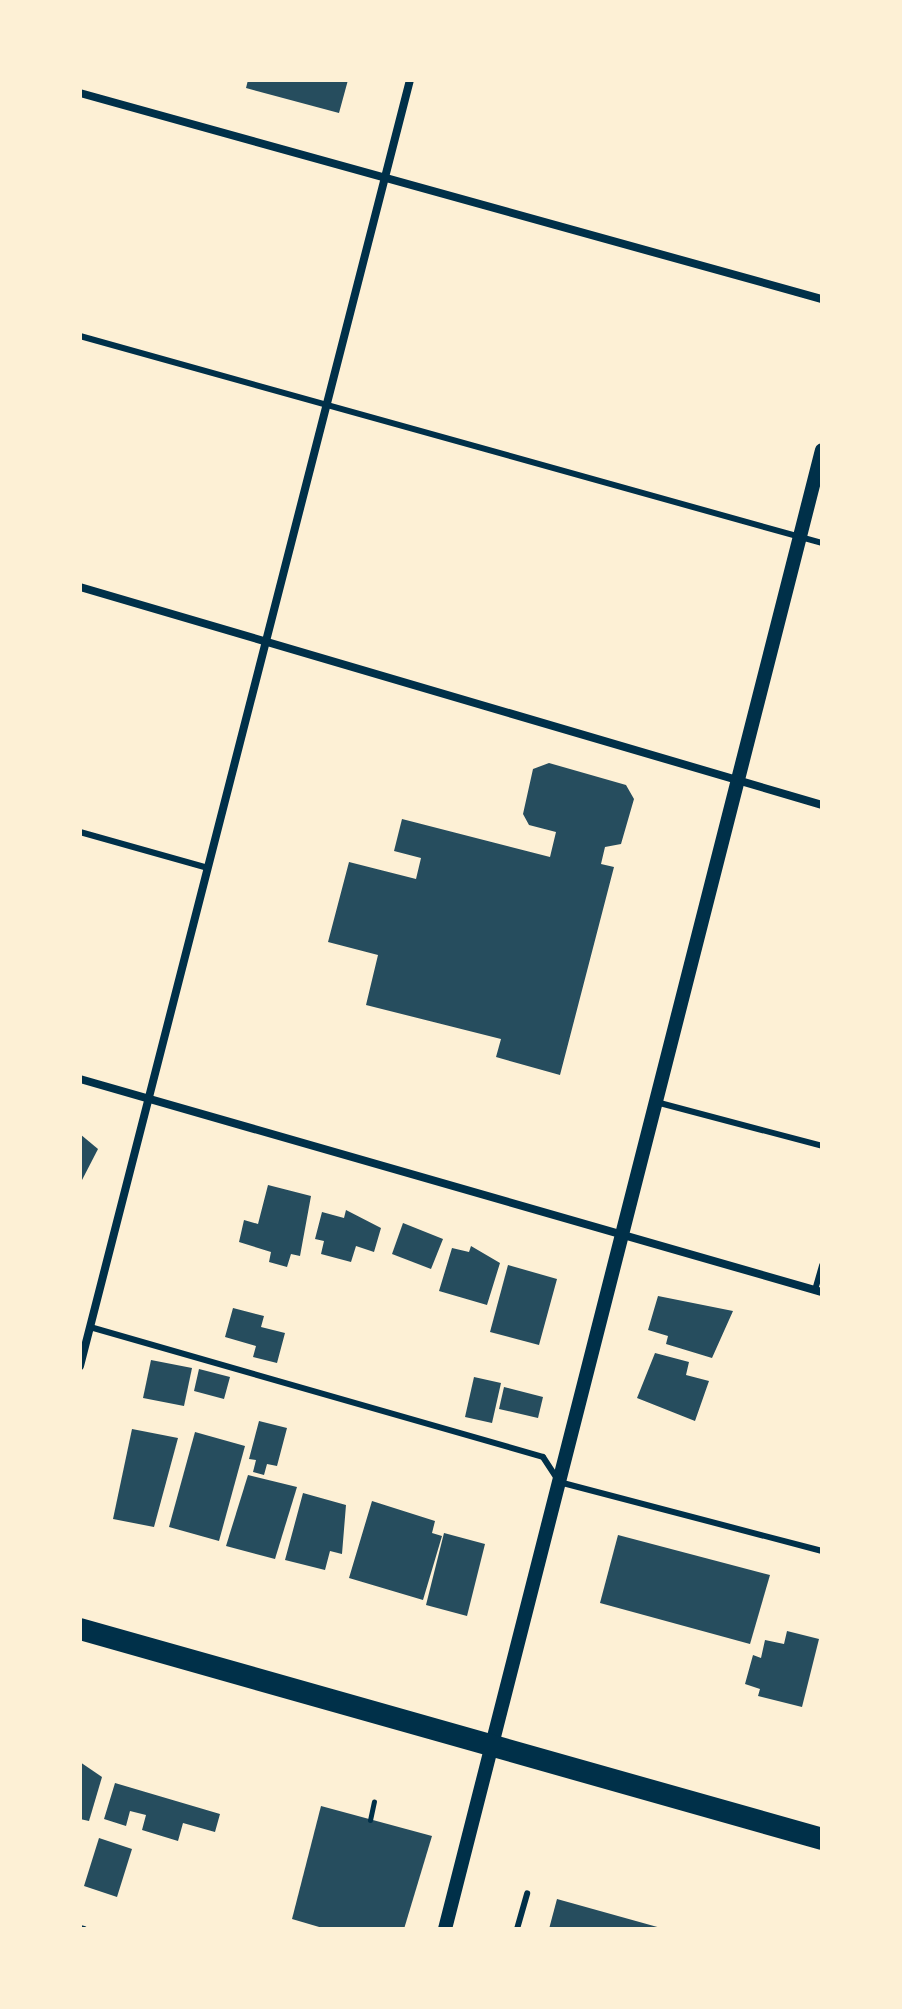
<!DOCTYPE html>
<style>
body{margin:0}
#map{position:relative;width:902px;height:2009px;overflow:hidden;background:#fdf0d5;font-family:Manrope,sans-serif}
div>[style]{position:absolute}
.building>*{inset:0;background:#264d5e}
.path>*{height:5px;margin:-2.5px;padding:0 2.5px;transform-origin:2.5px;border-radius:2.5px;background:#003049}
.service>*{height:6px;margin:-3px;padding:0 3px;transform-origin:3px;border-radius:3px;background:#003049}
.minor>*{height:8px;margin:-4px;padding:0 4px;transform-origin:4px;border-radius:4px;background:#003049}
.tertiary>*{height:14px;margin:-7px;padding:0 7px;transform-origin:7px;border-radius:7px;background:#003049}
.trunk>*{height:22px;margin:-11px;padding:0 11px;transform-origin:11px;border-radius:11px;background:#003049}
span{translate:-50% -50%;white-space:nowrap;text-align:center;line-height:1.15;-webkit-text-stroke:7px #fdf0d5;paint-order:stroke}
.frame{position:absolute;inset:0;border:82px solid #fdf0d5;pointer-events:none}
</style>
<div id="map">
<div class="building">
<i style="clip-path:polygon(248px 80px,348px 80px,339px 113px,246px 88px)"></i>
<i style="clip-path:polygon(549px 763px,626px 785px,634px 799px,621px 844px,605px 847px,601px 864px,614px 867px,560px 1075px,496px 1057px,501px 1039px,366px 1005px,378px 955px,328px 942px,349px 862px,416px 879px,421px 858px,394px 851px,402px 819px,550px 857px,556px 832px,529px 825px,523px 814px,533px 769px)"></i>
<i style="clip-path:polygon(80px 1134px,98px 1149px,81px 1182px,80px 1182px)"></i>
<i style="clip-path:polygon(268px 1185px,311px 1196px,300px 1256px,291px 1254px,287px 1267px,269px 1262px,271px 1252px,239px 1242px,244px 1220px,258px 1224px)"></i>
<i style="clip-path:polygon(346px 1210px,381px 1228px,374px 1252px,356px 1246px,351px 1262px,321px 1254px,324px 1241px,315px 1239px,322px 1212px,344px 1218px)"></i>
<i style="clip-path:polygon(403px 1223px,443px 1239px,431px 1269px,392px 1254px)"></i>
<i style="clip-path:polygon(471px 1246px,500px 1263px,487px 1305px,439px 1291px,452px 1248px,469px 1252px)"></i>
<i style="clip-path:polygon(508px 1265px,557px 1279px,539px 1345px,490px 1332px)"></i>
<i style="clip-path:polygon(658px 1296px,733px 1311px,712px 1358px,666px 1344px,668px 1336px,648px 1330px)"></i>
<i style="clip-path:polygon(233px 1308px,264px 1316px,261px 1327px,285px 1333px,277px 1363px,253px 1357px,256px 1346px,225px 1337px)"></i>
<i style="clip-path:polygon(655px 1353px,689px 1362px,686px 1375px,709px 1381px,695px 1421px,637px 1398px)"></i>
<i style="clip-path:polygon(151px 1360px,192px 1368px,184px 1406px,143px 1398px)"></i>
<i style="clip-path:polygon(199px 1369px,230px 1377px,224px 1399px,194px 1391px)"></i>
<i style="clip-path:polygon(474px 1377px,501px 1383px,492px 1423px,465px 1417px)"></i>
<i style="clip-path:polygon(504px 1387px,543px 1397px,538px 1418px,499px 1409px)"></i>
<i style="clip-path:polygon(259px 1421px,287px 1428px,277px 1466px,267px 1464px,264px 1475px,253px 1472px,256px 1460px,249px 1459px)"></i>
<i style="clip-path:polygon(132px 1429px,178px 1438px,154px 1527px,113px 1519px)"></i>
<i style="clip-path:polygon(195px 1432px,245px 1446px,219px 1541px,169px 1527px)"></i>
<i style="clip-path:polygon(248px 1475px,297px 1487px,275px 1559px,226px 1546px)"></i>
<i style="clip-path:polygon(303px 1493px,346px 1505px,342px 1554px,330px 1551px,325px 1570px,285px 1560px)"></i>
<i style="clip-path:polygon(372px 1501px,435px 1521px,432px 1533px,442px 1536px,423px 1600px,349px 1578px)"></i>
<i style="clip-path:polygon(444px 1533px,485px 1544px,467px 1616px,426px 1605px)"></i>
<i style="clip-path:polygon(618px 1535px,770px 1575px,750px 1644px,600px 1603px)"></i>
<i style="clip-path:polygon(787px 1631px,819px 1639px,802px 1707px,758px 1696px,760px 1689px,745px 1684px,753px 1655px,761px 1658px,765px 1640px,784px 1644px)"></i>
<i style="clip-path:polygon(80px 1762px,102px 1777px,89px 1821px,80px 1819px)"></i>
<i style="clip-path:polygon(115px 1783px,220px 1814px,215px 1832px,183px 1823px,178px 1841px,142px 1830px,146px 1815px,130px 1811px,126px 1826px,104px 1819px)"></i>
<i style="clip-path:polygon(321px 1806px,432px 1836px,404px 1929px,326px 1929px,292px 1919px)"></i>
<i style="clip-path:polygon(99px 1838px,132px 1849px,117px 1897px,84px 1886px)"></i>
<i style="clip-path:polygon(557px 1899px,661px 1928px,660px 1929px,549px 1929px)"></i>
</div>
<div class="path">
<i style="left:370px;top:1820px;width:19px;rotate:-78deg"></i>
</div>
<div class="service">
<i style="left:80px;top:336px;width:770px;rotate:15.59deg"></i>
<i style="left:80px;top:832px;width:133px;rotate:15.7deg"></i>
<i style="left:656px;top:1102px;width:172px;rotate:14.8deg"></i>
<i style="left:815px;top:1290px;width:26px;rotate:-74deg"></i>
<i style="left:90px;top:1327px;width:471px;rotate:16deg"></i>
<i style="left:543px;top:1457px;width:30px;rotate:57deg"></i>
<i style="left:559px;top:1482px;width:272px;rotate:14.7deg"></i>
<i style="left:80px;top:1928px;width:4px;rotate:14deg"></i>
<i style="left:517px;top:1929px;width:37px;rotate:-74deg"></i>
</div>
<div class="minor">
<i style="left:80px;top:93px;width:770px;rotate:15.52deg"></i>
<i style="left:80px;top:587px;width:773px;rotate:16.37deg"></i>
<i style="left:80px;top:1079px;width:772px;rotate:16.02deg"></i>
<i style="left:80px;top:1366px;width:1328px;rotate:-75.61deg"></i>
</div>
<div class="tertiary">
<i style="left:445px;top:1929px;width:1526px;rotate:-75.7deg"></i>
</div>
<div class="trunk">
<i style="left:80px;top:1629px;width:771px;rotate:15.8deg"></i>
</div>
<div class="frame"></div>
</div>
